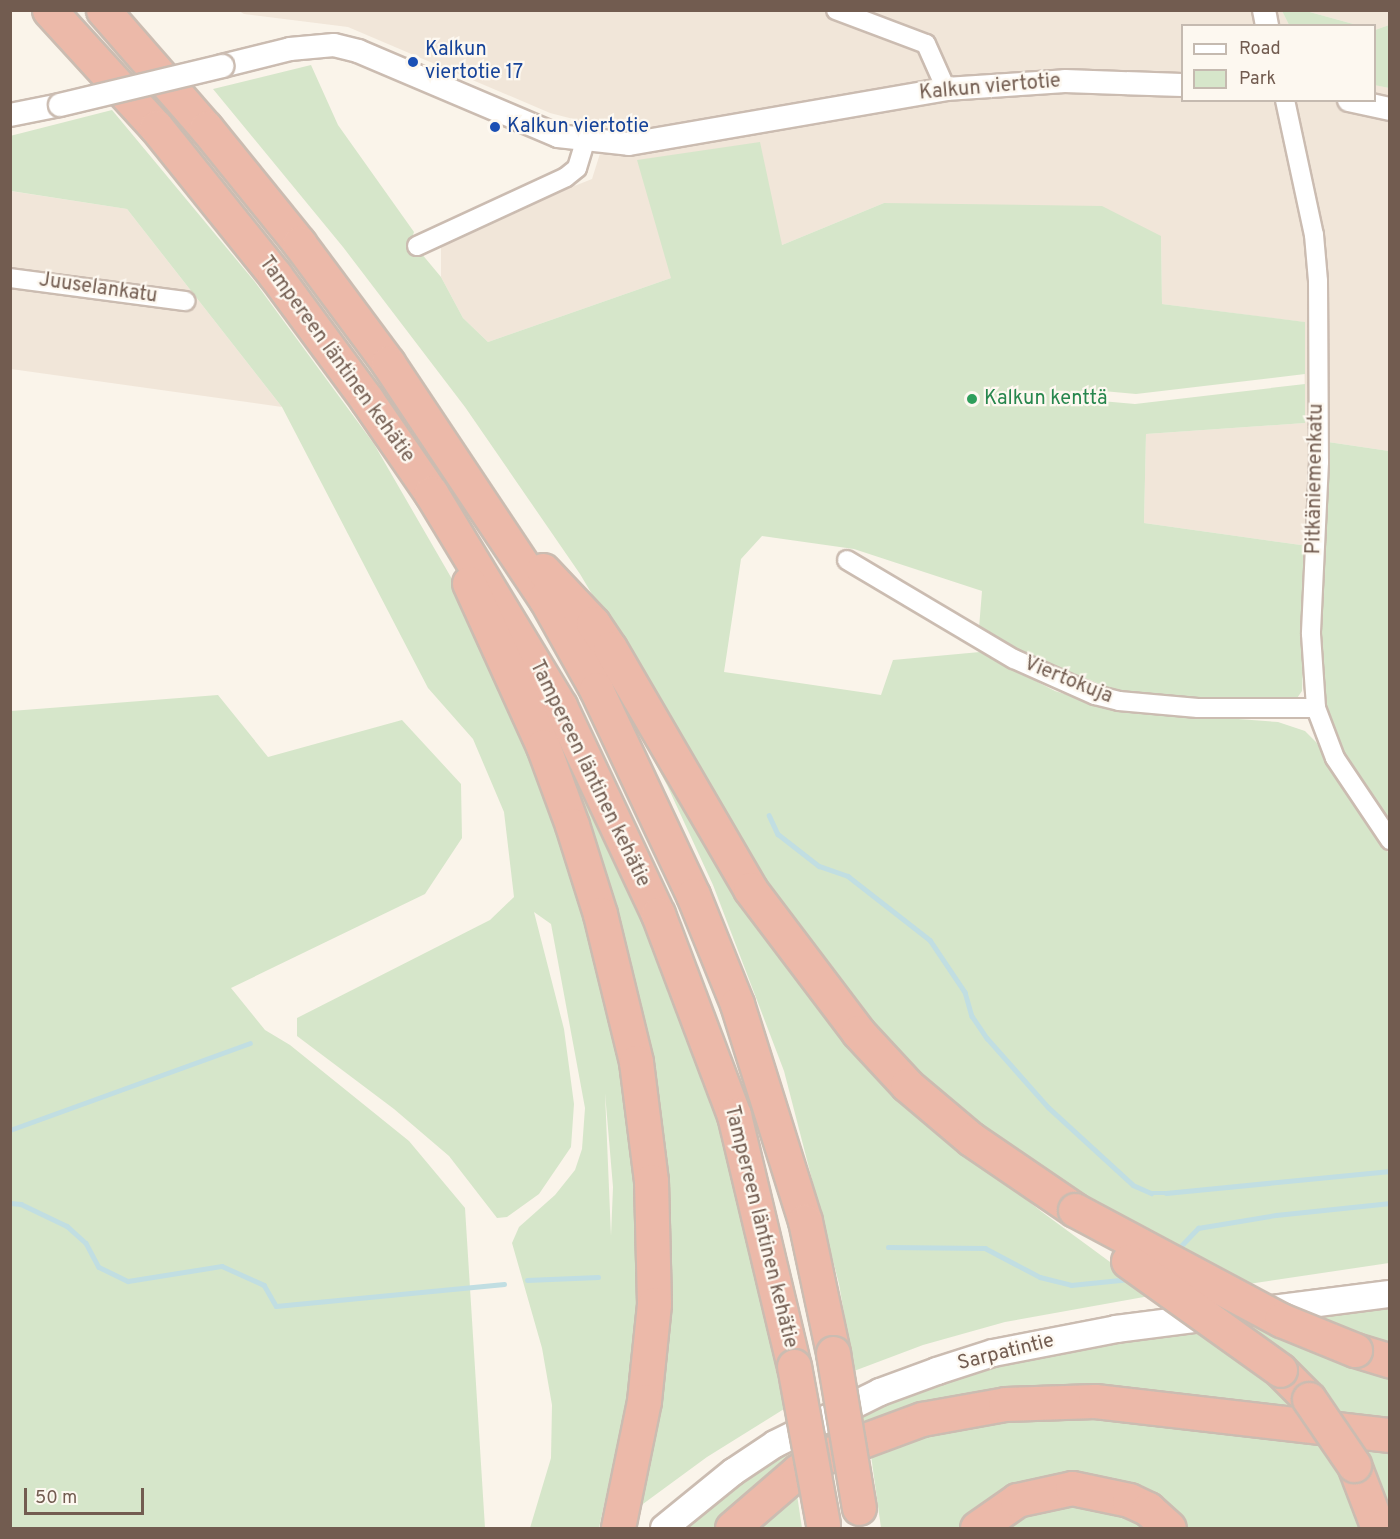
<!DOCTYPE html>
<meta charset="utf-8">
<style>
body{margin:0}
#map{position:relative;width:1400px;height:1539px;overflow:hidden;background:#faf4ea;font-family:Overpass,sans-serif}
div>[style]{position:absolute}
.residential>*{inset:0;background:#f1e6d9}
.green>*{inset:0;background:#d6e6ca}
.stream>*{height:4.5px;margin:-2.25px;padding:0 2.25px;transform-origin:2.25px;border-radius:2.25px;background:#c1dee2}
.roads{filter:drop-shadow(2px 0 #cbbcb1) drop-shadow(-2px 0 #cbbcb1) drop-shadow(0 2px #cbbcb1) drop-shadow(0 -2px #cbbcb1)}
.minor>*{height:18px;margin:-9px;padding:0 9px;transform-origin:9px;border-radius:9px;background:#fff}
.tertiary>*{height:22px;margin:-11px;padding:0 11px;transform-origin:11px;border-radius:11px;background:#fff}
.secondary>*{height:26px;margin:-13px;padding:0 13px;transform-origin:13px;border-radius:13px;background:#fff}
.motorway>*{height:33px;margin:-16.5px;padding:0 16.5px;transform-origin:16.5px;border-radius:16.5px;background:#ecb9a9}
.bridges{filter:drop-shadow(2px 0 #cbbcb1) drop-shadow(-2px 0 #cbbcb1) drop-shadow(0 2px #cbbcb1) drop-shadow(0 -2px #cbbcb1)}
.tertiary-bridge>*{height:22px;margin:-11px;padding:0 11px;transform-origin:11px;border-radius:11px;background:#fff}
.motorway-bridge>*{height:33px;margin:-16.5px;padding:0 16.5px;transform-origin:16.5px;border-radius:16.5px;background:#ecb9a9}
.dots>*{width:16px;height:16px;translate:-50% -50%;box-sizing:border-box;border:3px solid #fdf8f0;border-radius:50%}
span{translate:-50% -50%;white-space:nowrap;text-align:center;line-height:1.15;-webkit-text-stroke:4.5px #fdf8f0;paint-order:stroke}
.transit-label{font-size:20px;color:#164399}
.left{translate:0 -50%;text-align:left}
.street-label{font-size:20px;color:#725c50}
.leisure-label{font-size:20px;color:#27864d}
.frame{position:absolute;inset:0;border:12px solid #725c50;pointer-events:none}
.legend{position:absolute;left:1181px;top:24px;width:195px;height:78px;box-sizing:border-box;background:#fdf8f0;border:2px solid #c5bab0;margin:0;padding:8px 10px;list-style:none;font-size:18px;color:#725c50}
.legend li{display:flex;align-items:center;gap:12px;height:30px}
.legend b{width:30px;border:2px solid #c5bab0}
.scale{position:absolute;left:24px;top:1488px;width:120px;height:27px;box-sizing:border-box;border:3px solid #725c50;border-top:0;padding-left:8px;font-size:18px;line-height:21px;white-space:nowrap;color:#725c50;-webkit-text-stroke:4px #fdf8f0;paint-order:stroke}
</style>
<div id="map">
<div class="residential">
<i style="clip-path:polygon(239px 11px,1282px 11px,1289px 25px,1182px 26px,1182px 100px,1374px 100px,1375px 85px,1389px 88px,1389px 451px,1328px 442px,1325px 543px,1308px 546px,1144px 523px,1146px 434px,1305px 423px,1304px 322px,1162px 304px,1161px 236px,884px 203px,782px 245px,671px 278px,488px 342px,463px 318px,441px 277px,441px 246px,453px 234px,592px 179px,608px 128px,550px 113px,348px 27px,244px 14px)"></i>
<i style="clip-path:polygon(1306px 11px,1389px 11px,1389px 25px,1375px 30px,1374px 26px,1357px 25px)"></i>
<i style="clip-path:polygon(10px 191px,127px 209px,282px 407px,11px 369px)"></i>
</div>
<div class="green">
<i style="clip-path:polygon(1282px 11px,1306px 11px,1357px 25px,1289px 25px)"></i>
<i style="clip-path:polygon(1389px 25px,1389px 88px,1374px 85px,1375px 30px)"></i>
<i style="clip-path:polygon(311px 65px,338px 125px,414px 232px,411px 241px,441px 277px,463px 318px,488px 342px,671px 278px,637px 160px,760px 142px,782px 245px,884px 203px,1102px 206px,1161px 236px,1162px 304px,1305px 322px,1305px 374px,1136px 394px,1103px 391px,1101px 401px,1135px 404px,1305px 384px,1305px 423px,1146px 434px,1144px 523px,1308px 546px,1302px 691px,1295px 701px,1153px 698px,1099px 688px,1019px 652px,979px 628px,982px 591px,854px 549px,762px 536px,741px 559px,724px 672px,881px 695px,893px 660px,980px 652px,1055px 691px,1117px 710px,1278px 722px,1305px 731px,1316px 742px,1389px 854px,1389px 1263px,1235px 1286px,973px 1133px,804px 951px,580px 574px,465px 407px,343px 247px,213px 89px)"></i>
<i style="clip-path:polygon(evenodd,112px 110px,255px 282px,374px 444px,467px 605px,542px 766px,635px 1100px,641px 1336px,599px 1528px,530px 1528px,551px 1458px,552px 1405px,542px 1348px,512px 1243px,519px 1227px,555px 1195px,575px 1170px,582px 1149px,585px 1108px,551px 924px,534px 912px,564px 1029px,574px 1104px,571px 1147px,539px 1194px,507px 1217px,497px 1218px,449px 1156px,394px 1109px,297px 1036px,297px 1018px,490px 920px,514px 897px,504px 812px,473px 739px,428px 688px,282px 407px,127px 209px,11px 191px,10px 136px,112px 110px,605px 1093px,613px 1187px,611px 1236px,605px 1093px)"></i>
<i style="clip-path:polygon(1328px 442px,1389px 451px,1389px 820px,1339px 749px,1324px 703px,1318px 646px)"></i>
<i style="clip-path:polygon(584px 629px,945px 1135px,1042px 1212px,1155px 1295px,1005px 1322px,923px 1345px,854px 1371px,839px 1284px,784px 1071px,713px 885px,667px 785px)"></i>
<i style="clip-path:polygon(510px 646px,572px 759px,626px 876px,711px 1100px,744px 1217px,784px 1409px,707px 1457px,632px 1512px,656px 1132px)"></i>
<i style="clip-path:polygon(218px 695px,268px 757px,402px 720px,461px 784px,462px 838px,425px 894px,231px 988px,265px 1030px,290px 1045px,409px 1141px,465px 1208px,485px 1528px,11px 1528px,11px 711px)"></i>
<i style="clip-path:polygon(1389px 1305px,1389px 1350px,1299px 1316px)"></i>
<i style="clip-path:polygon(1264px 1323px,1389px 1373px,1389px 1427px,1338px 1421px,1241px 1326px)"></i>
<i style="clip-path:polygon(1207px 1328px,1312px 1417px,1144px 1395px,864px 1430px,862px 1412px,973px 1373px,1121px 1340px)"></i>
<i style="clip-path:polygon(1043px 1411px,1328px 1442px,1367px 1528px,1185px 1528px,1164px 1507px,1025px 1482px,982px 1504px,960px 1528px,881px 1528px,870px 1448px,946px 1424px)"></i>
<i style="clip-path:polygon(1354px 1442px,1389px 1445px,1389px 1524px)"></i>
<i style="clip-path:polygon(791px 1448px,795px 1468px,721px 1528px,679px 1528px,754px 1471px)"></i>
<i style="clip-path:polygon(796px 1488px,802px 1528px,747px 1528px)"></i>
<i style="clip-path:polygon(1108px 1501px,1154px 1528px,992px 1528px,1040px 1503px)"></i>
</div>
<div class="stream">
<i style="left:769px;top:815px;width:21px;rotate:65deg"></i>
<i style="left:778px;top:834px;width:52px;rotate:38deg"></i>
<i style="left:819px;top:866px;width:31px;rotate:19deg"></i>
<i style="left:848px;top:876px;width:104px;rotate:38deg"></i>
<i style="left:930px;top:940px;width:63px;rotate:56.1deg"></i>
<i style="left:965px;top:992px;width:25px;rotate:74deg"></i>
<i style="left:972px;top:1016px;width:27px;rotate:56deg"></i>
<i style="left:987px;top:1038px;width:92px;rotate:48.5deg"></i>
<i style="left:1048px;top:1107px;width:115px;rotate:42.5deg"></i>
<i style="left:1133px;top:1185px;width:20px;rotate:24deg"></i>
<i style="left:1151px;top:1193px;width:15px"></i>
<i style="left:1166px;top:1193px;width:225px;rotate:-5.6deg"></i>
<i style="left:10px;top:1130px;width:255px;rotate:-19.9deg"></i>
<i style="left:10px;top:1203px;width:11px;rotate:5deg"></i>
<i style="left:21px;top:1204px;width:51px;rotate:25.6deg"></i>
<i style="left:67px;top:1226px;width:25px;rotate:42deg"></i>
<i style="left:86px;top:1243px;width:27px;rotate:62deg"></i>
<i style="left:99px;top:1267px;width:32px;rotate:26deg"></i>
<i style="left:128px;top:1281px;width:95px;rotate:-9.1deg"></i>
<i style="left:222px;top:1266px;width:46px;rotate:24.3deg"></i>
<i style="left:264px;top:1285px;width:24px;rotate:60deg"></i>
<i style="left:276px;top:1306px;width:229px;rotate:-5.5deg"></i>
<i style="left:888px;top:1247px;width:97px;rotate:0.6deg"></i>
<i style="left:985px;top:1248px;width:62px;rotate:27.8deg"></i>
<i style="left:1040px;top:1277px;width:32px;rotate:14deg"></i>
<i style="left:1071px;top:1285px;width:59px;rotate:-5.8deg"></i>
<i style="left:1176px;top:1251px;width:32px;rotate:-46deg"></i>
<i style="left:1198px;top:1228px;width:79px;rotate:-9.5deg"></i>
<i style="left:1276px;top:1215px;width:115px;rotate:-6deg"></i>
<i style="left:527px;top:1280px;width:71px;rotate:-2.4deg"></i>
</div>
<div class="roads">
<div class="minor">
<i style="left:836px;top:10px;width:96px;rotate:20.7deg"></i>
<i style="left:926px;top:44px;width:49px;rotate:66deg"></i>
<i style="left:1285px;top:100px;width:138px;rotate:77.9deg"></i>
<i style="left:1314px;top:235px;width:46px;rotate:85deg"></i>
<i style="left:1318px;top:281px;width:181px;rotate:89.7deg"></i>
<i style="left:1319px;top:462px;width:172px;rotate:92.7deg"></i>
<i style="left:1311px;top:634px;width:74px;rotate:86.1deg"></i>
<i style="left:1316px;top:708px;width:53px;rotate:69.2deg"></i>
<i style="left:1335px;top:758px;width:99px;rotate:56.1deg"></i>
<i style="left:417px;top:246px;width:164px;rotate:-24.8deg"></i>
<i style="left:566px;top:177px;width:14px;rotate:-39deg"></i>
<i style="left:577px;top:168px;width:28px;rotate:-73deg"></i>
<i style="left:10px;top:278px;width:177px;rotate:7.5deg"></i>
<i style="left:847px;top:560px;width:194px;rotate:30.7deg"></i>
<i style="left:1014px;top:659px;width:89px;rotate:24deg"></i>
<i style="left:1095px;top:695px;width:25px;rotate:14deg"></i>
<i style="left:1119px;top:701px;width:79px;rotate:5.1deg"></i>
<i style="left:1198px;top:708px;width:118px"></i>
</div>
<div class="tertiary">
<i style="left:1264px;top:10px;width:16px;rotate:79deg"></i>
<i style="left:222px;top:66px;width:70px;rotate:-14deg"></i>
<i style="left:290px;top:49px;width:44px;rotate:-5.2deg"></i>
<i style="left:334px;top:45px;width:25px;rotate:14deg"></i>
<i style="left:358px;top:51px;width:217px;rotate:23deg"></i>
<i style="left:558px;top:136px;width:71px;rotate:6.4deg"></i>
<i style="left:629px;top:144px;width:322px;rotate:-9.8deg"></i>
<i style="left:946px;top:89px;width:119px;rotate:-3.8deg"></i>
<i style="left:1065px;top:81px;width:117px;rotate:2deg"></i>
<i style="left:1349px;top:100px;width:42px;rotate:12.4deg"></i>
<i style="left:10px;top:115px;width:51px;rotate:-11.3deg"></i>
</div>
<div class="secondary">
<i style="left:664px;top:1528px;width:89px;rotate:-39.1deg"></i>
<i style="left:733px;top:1472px;width:50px;rotate:-33.7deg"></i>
<i style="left:775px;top:1444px;width:117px;rotate:-26.3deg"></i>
<i style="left:880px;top:1392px;width:61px;rotate:-20.2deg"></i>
<i style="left:937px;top:1371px;width:59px;rotate:-17.8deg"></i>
<i style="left:993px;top:1353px;width:125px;rotate:-11deg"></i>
<i style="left:1116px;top:1329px;width:276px;rotate:-7.3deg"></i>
</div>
<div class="motorway">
<i style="left:49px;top:10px;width:159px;rotate:47.6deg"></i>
<i style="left:156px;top:127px;width:190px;rotate:51.2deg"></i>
<i style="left:275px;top:275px;width:155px;rotate:53.6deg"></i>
<i style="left:367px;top:400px;width:113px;rotate:55.5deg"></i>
<i style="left:431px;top:493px;width:249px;rotate:58.8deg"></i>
<i style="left:560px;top:706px;width:230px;rotate:64.8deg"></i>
<i style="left:658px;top:914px;width:215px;rotate:69.3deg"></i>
<i style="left:734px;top:1115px;width:258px;rotate:76.6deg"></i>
<i style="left:103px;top:10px;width:157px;rotate:48.9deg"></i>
<i style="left:206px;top:128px;width:148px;rotate:51deg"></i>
<i style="left:299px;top:243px;width:149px;rotate:53.4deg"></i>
<i style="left:388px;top:363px;width:283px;rotate:56.3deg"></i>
<i style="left:545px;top:598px;width:104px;rotate:60.7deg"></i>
<i style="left:596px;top:689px;width:228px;rotate:64.8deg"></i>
<i style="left:693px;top:895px;width:118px;rotate:68deg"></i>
<i style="left:737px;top:1004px;width:227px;rotate:72.6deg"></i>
<i style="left:805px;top:1221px;width:135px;rotate:78deg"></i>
<i style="left:543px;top:570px;width:73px;rotate:46.7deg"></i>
<i style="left:593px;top:623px;width:30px;rotate:56deg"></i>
<i style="left:610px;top:648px;width:279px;rotate:59.8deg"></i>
<i style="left:750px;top:889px;width:179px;rotate:52.9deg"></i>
<i style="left:858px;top:1032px;width:72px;rotate:47.2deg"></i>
<i style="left:907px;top:1085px;width:84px;rotate:40.2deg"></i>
<i style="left:971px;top:1139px;width:126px;rotate:34.3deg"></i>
<i style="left:469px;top:583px;width:179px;rotate:65.6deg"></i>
<i style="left:543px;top:746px;width:84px;rotate:69.8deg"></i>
<i style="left:572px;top:825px;width:93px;rotate:72.5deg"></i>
<i style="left:600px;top:914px;width:152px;rotate:76.3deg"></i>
<i style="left:636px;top:1062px;width:120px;rotate:82.8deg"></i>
<i style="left:651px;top:1181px;width:123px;rotate:88.6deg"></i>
<i style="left:654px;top:1304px;width:98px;rotate:95.9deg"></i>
<i style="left:644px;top:1401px;width:130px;rotate:101.6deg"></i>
<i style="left:1355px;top:1350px;width:37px;rotate:17deg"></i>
<i style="left:1280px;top:1370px;width:41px;rotate:45deg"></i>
<i style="left:1354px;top:1465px;width:67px;rotate:69.1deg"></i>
<i style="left:732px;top:1528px;width:87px;rotate:-40.8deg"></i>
<i style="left:798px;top:1471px;width:45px;rotate:-27.7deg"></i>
<i style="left:838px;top:1450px;width:90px;rotate:-20.3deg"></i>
<i style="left:922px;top:1419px;width:84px;rotate:-10.2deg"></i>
<i style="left:1005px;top:1404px;width:90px;rotate:-1.9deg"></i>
<i style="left:1095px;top:1401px;width:297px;rotate:6.6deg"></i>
<i style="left:977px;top:1528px;width:49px;rotate:-35deg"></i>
<i style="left:1017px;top:1500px;width:56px;rotate:-12.3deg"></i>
<i style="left:1072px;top:1488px;width:58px;rotate:11.9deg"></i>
<i style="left:1129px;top:1500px;width:21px;rotate:25deg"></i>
<i style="left:1148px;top:1509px;width:28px;rotate:42deg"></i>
</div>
</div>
<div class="bridges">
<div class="tertiary-bridge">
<i style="left:60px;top:105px;width:167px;rotate:-13.5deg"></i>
</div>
<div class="motorway-bridge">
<i style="left:1075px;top:1210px;width:234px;rotate:28.1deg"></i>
<i style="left:1281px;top:1320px;width:80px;rotate:22.1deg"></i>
<i style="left:1128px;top:1261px;width:187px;rotate:35.6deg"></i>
<i style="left:833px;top:1353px;width:157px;rotate:80.5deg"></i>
<i style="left:794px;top:1366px;width:161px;rotate:79.6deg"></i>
<i style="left:1309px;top:1399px;width:80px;rotate:55.7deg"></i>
</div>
</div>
<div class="dots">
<i style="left:413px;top:62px;background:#1a4fb4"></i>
<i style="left:495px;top:127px;background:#1a4fb4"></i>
<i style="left:972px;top:399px;background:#2e9e5b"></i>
</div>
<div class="transit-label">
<span class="left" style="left:425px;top:62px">Kalkun<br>viertotie 17</span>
<span class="left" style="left:507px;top:127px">Kalkun viertotie</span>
</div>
<div class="street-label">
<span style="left:990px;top:88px;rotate:-5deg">Kalkun viertotie</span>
<span style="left:98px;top:289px;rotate:8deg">Juuselankatu</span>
<span style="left:336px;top:360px;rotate:54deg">Tampereen läntinen kehätie</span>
<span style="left:1316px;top:479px;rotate:-89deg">Pitkäniemenkatu</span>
<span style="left:1068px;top:681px;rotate:22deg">Viertokuja</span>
<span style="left:589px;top:774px;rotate:64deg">Tampereen läntinen kehätie</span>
<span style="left:760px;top:1227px;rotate:76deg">Tampereen läntinen kehätie</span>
<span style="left:1006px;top:1353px;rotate:-14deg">Sarpatintie</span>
</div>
<div class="leisure-label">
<span class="left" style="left:984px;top:399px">Kalkun kenttä</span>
</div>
<div class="frame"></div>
<ul class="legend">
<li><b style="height:8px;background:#fff"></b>Road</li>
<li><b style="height:16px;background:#d6e6ca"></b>Park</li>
</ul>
<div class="scale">50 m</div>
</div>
